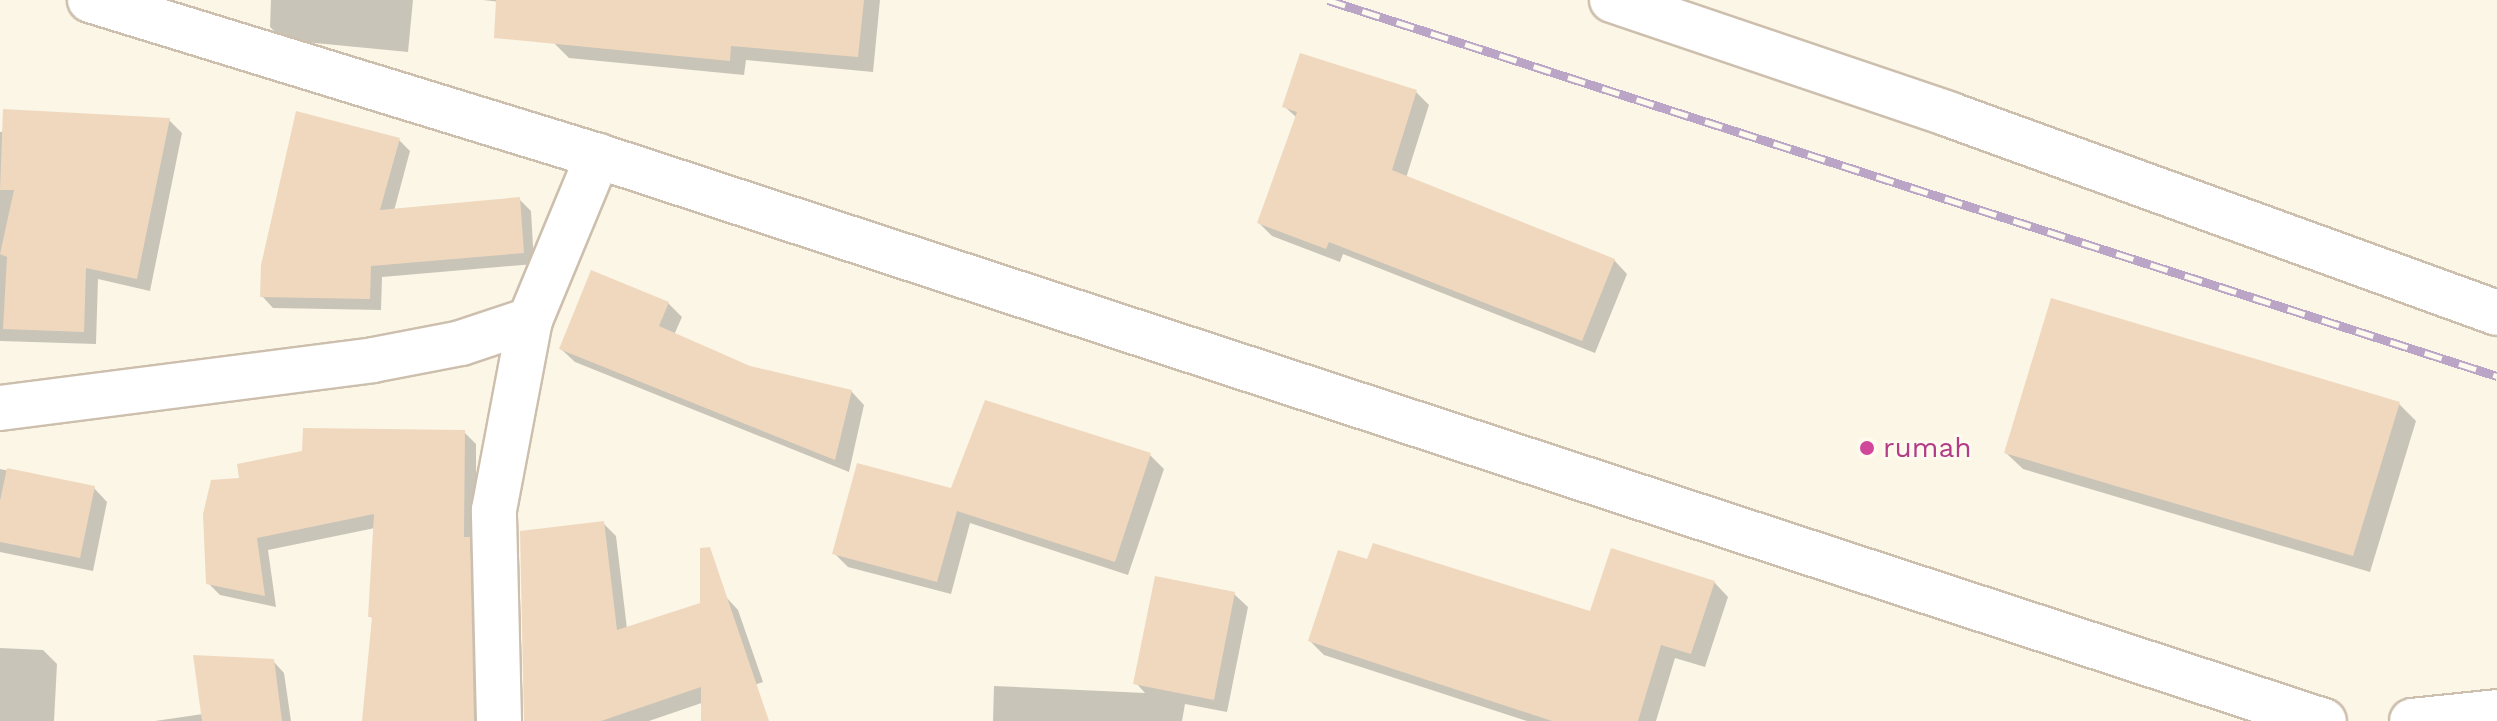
<!DOCTYPE html>
<style>
body{margin:0}
#map{position:relative;width:2497px;height:721px;overflow:hidden;background:#fcf6e7;font-family:"Work Sans",sans-serif}
div>[style]{position:absolute}
.shadow>*{inset:0;background:#0003}
.building>*{inset:0;background:#f0d8bf}
.roads{filter:drop-shadow(2px 0 #cdbfad) drop-shadow(-2px 0 #cdbfad) drop-shadow(0 2px #cdbfad) drop-shadow(0 -2px #cdbfad)}
.street>*{height:44px;margin:-22px;padding:0 22px;transform-origin:22px;border-radius:22px;background:#fff}
.secondary>*{height:44px;margin:-22px;padding:0 22px;transform-origin:22px;border-radius:22px;background:#fff}
.rail>*{height:9px;margin-top:-4.5px;transform-origin:0;background:repeating-linear-gradient(90deg,#fefaed 0 18px,#baa5c6 0 36px);box-sizing:border-box;border-block:2px solid #baa5c6}
.dots>*{width:22px;height:22px;translate:-50% -50%;box-sizing:border-box;border:4px solid #fefaed;border-radius:50%}
span{translate:-50% -50%;white-space:nowrap;text-align:center;line-height:1.15;-webkit-text-stroke:6px #fefaed;paint-order:stroke}
.hotel-label{font-size:28px;color:#b23c85}
.left{translate:0 -50%;text-align:left}
</style>
<div id="map">
<div class="shadow">
<i style="clip-path:polygon(271px 0,413px 0,408px 52px,284px 40px,270px 27px)"></i>
<i style="clip-path:polygon(483px 0,880px 0,873px 72px,746px 60px,744px 75px,569px 58px,554px 43px,557px 8px)"></i>
<i style="clip-path:polygon(1416px 92px,1429px 105px,1406px 178px,1614px 260px,1627px 274px,1595px 353px,1343px 254px,1340px 262px,1272px 236px,1259px 223px,1297px 118px,1285px 107px)"></i>
<i style="clip-path:polygon(169px 120px,182px 133px,150px 291px,98px 279px,96px 344px,0 341px,0 132px)"></i>
<i style="clip-path:polygon(399px 140px,410px 151px,394px 211px,519px 199px,531px 211px,534px 264px,382px 277px,381px 310px,273px 308px,262px 296px)"></i>
<i style="clip-path:polygon(668px 303px,682px 317px,674px 335px,749px 368px,851px 391px,864px 405px,849px 472px,575px 362px,561px 349px)"></i>
<i style="clip-path:polygon(2399px 404px,2416px 421px,2370px 572px,2023px 469px,2006px 453px)"></i>
<i style="clip-path:polygon(464px 432px,476px 444px,476px 546px,485px 721px,365px 721px,374px 620px,370px 616px,375px 528px,268px 550px,276px 607px,220px 595px,208px 583px,242px 480px)"></i>
<i style="clip-path:polygon(1150px 455px,1164px 469px,1128px 575px,970px 523px,951px 594px,848px 567px,834px 553px,952px 491px)"></i>
<i style="clip-path:polygon(0 469px,94px 488px,107px 502px,93px 571px,0 552px)"></i>
<i style="clip-path:polygon(603px 523px,616px 536px,627px 629px,726px 597px,738px 610px,763px 682px,649px 721px,526px 721px)"></i>
<i style="clip-path:polygon(1714px 582px,1728px 597px,1705px 667px,1675px 658px,1656px 721px,1527px 721px,1324px 655px,1310px 641px,1591px 614px)"></i>
<i style="clip-path:polygon(1234px 594px,1248px 607px,1227px 712px,1185px 704px,1182px 721px,993px 721px,994px 686px,1145px 693px,1136px 683px)"></i>
<i style="clip-path:polygon(0 648px,43px 650px,57px 664px,54px 721px,0 721px)"></i>
<i style="clip-path:polygon(273px 661px,284px 673px,291px 721px,155px 721px,203px 714px)"></i>
</div>
<div class="building">
<i style="clip-path:polygon(496px 0,864px 0,858px 57px,731px 46px,730px 61px,494px 38px)"></i>
<i style="clip-path:polygon(1300px 53px,1417px 90px,1392px 170px,1615px 259px,1582px 341px,1329px 242px,1326px 249px,1257px 223px,1297px 112px,1282px 107px)"></i>
<i style="clip-path:polygon(3px 109px,170px 118px,137px 279px,86px 268px,84px 332px,3px 329px,7px 257px,0 254px,14px 190px,0 190px)"></i>
<i style="clip-path:polygon(296px 111px,400px 138px,380px 210px,520px 197px,524px 253px,371px 266px,370px 299px,260px 297px,261px 265px)"></i>
<i style="clip-path:polygon(591px 270px,669px 302px,659px 326px,750px 366px,852px 390px,835px 460px,559px 349px)"></i>
<i style="clip-path:polygon(2051px 298px,2400px 402px,2353px 556px,2004px 453px)"></i>
<i style="clip-path:polygon(985px 400px,1151px 453px,1115px 562px,957px 511px,937px 582px,832px 554px,857px 463px,951px 488px)"></i>
<i style="clip-path:polygon(303px 428px,465px 430px,464px 537px,470px 537px,474px 721px,362px 721px,372px 617px,368px 617px,374px 514px,257px 538px,265px 596px,206px 584px,203px 514px,211px 480px,239px 478px,237px 464px,302px 451px)"></i>
<i style="clip-path:polygon(7px 468px,95px 486px,80px 558px,0 542px,0 501px)"></i>
<i style="clip-path:polygon(604px 521px,617px 630px,700px 603px,700px 548px,710px 547px,769px 721px,701px 721px,701px 687px,601px 721px,524px 721px,520px 531px)"></i>
<i style="clip-path:polygon(1373px 543px,1590px 611px,1611px 548px,1715px 581px,1691px 654px,1661px 645px,1638px 721px,1552px 721px,1308px 641px,1338px 550px,1367px 559px)"></i>
<i style="clip-path:polygon(1155px 576px,1235px 592px,1214px 700px,1133px 684px)"></i>
<i style="clip-path:polygon(193px 655px,274px 659px,282px 721px,202px 721px)"></i>
</div>
<div class="roads">
<div class="street">
<i style="left:1612px;top:0;width:355px;rotate:18.7deg"></i>
<i style="left:1948px;top:114px;width:584px;rotate:19.92deg"></i>
<i style="left:0;top:408px;width:376px;rotate:-7.3deg"></i>
<i style="left:373px;top:360px;width:90px;rotate:-10.9deg"></i>
<i style="left:461px;top:343px;width:73px;rotate:-18.4deg"></i>
<i style="left:530px;top:320px;width:178px;rotate:-67.5deg"></i>
<i style="left:499px;top:721px;width:211px;rotate:-91.4deg"></i>
<i style="left:494px;top:510px;width:193px;rotate:-79.3deg"></i>
</div>
<div class="secondary">
<i style="left:90px;top:0;width:531px;rotate:17.07deg"></i>
<i style="left:598px;top:156px;width:1816px;rotate:18.13deg"></i>
<i style="left:2412px;top:721px;width:85px;rotate:-6deg"></i>
</div>
</div>
<div class="rail">
<i style="left:1328px;top:0;width:1228px;rotate:17.83deg"></i>
</div>
<div class="dots">
<i style="left:1867px;top:448px;background:#d1479c"></i>
</div>
<div class="hotel-label">
<span class="left" style="left:1883px;top:448px">rumah</span>
</div>
</div>
